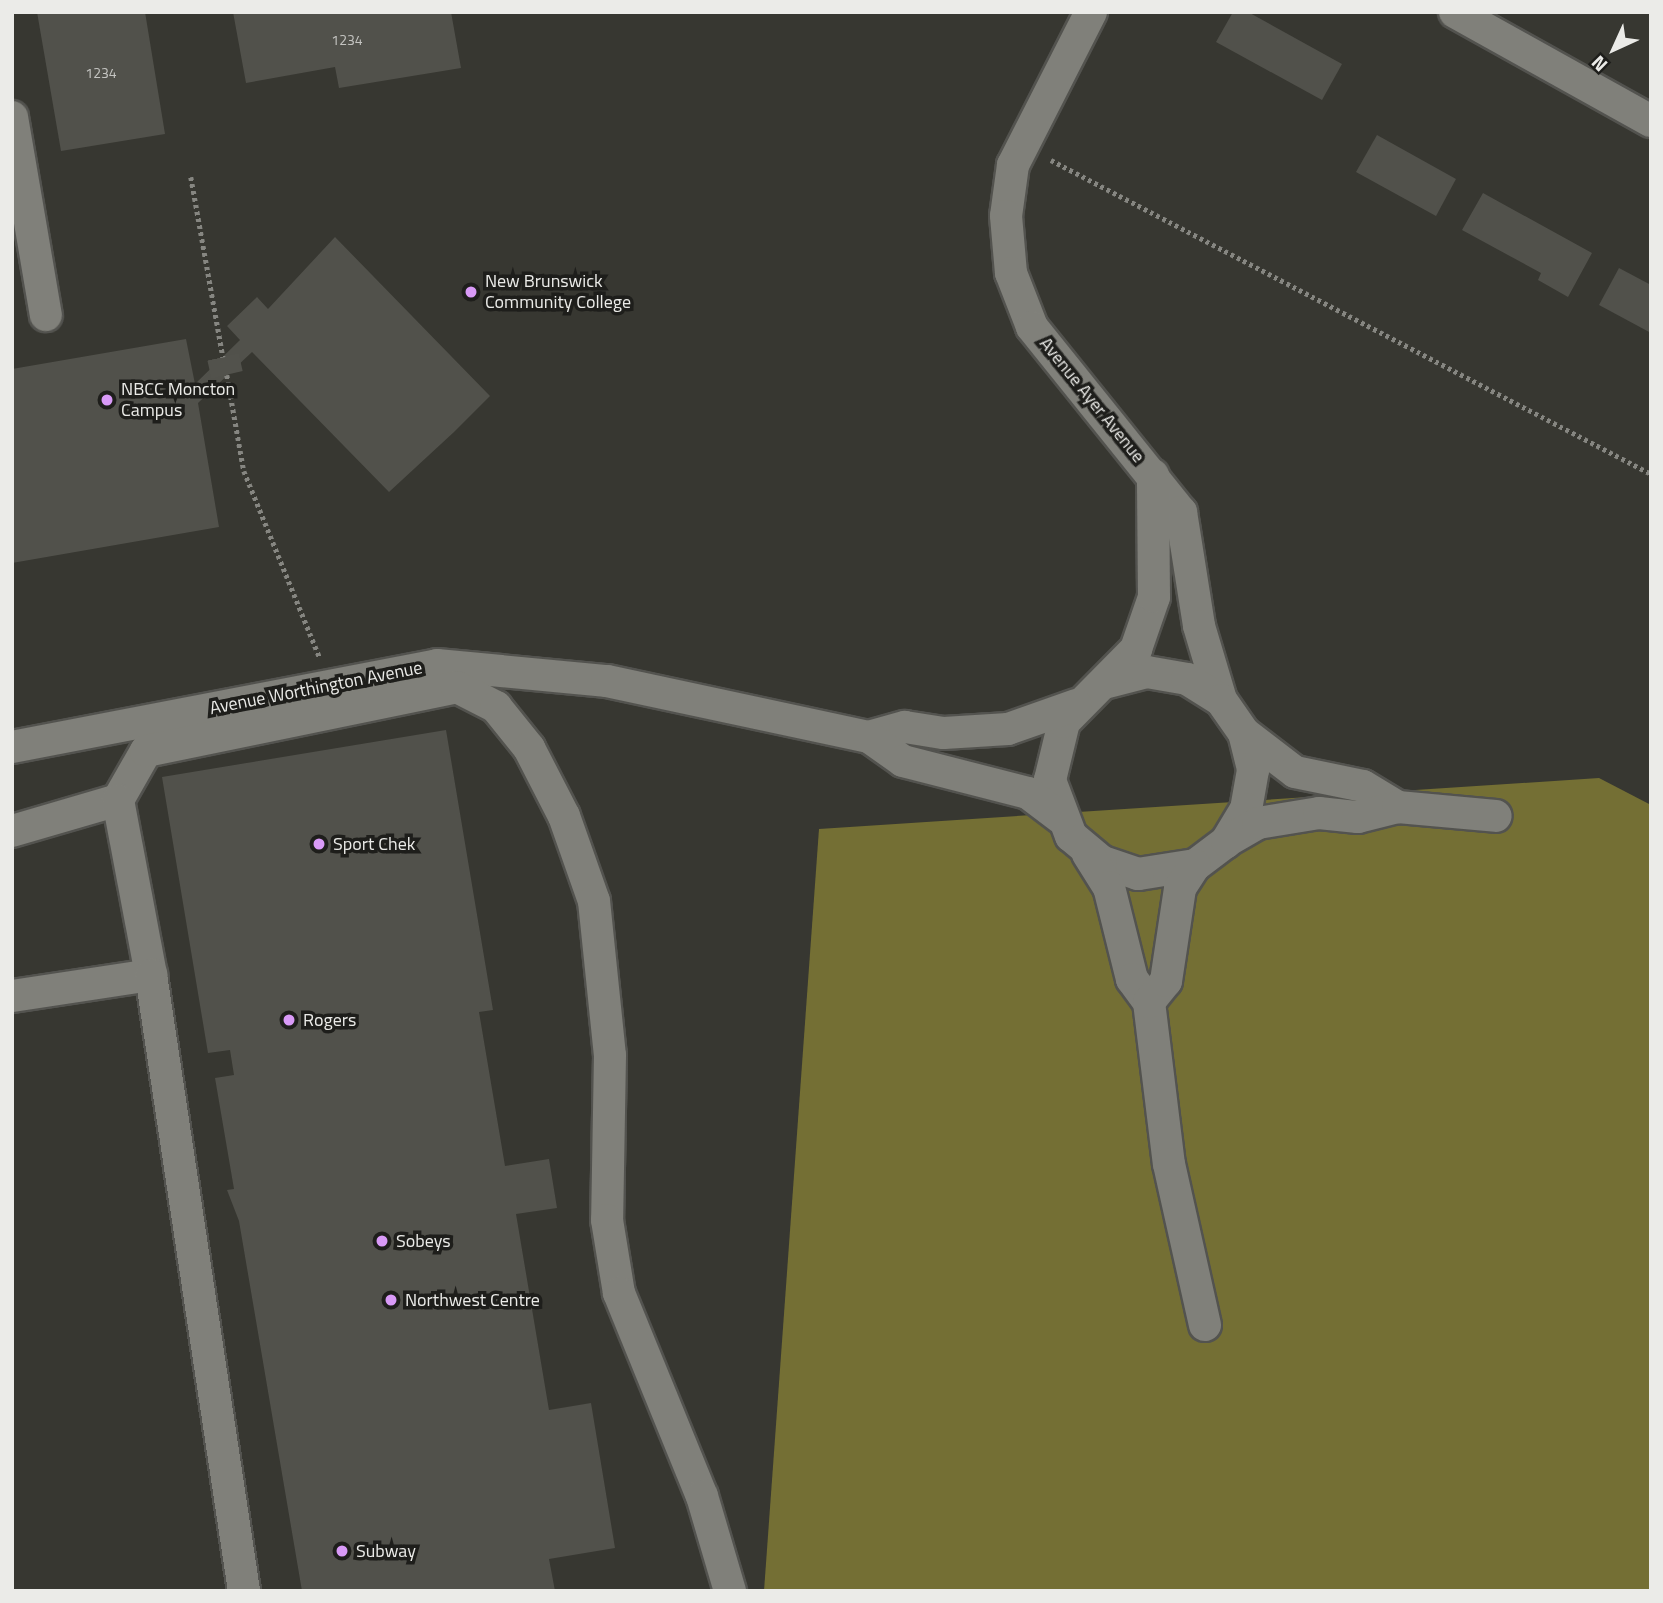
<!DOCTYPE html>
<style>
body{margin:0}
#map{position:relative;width:1663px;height:1603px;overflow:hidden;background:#373731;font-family:"Titillium Web",sans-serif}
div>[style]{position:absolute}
.forest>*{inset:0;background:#746f34}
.building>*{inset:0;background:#51514b}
.minor-tunnel>*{height:32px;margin-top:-16px;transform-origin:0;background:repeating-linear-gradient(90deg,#52524c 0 32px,transparent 0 48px)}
.path>*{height:4.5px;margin-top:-2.25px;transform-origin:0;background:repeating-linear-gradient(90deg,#868681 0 3.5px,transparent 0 7px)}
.roads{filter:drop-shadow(2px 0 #53534f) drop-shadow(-2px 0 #53534f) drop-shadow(0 2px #53534f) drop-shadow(0 -2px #53534f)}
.minor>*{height:32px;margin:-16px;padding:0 16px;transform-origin:16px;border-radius:16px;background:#80807a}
.dots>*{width:19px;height:19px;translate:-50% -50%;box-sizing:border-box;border:4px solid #1e1e1b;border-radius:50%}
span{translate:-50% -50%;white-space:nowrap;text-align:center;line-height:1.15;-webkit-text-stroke:7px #1e1e1b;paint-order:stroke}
.number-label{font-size:14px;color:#c4c4c1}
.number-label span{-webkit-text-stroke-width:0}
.poi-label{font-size:18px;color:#ebebe8}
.left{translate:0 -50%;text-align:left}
.street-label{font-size:18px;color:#ebebe8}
.frame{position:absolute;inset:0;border:14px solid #ebebe8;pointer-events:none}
.north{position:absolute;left:1579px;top:14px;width:70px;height:70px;-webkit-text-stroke:5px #1e1e1b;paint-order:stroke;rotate:225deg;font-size:19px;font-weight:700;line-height:28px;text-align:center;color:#ebebe8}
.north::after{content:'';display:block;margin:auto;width:24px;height:32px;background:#ebebe8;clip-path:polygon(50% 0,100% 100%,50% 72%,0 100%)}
</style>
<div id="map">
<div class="forest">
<i style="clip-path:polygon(1599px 778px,1651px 805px,1651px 1591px,764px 1591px,819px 829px)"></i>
</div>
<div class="building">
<i style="clip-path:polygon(37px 12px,145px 12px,165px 134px,61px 151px)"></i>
<i style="clip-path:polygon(233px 12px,451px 12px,461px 68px,339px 88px,335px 67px,246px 83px)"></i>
<i style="clip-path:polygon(1233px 12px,1248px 12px,1342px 64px,1322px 100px,1216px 42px)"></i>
<i style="clip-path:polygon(1377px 135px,1456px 179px,1436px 216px,1356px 172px)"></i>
<i style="clip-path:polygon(1483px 193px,1592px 253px,1568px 297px,1538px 280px,1541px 273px,1462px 230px)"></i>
<i style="clip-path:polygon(335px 237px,490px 396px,454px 432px,389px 492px,252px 352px,198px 403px,219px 527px,12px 563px,12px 369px,186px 339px,195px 384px,240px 340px,227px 326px,257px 297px,268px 309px)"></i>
<i style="clip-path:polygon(1619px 268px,1651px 285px,1651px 333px,1599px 305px)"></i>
<i style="clip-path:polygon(446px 730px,493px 1010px,479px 1012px,505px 1166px,549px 1159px,557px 1208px,516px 1214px,549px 1410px,591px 1403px,615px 1548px,549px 1559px,555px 1591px,302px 1591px,239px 1221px,227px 1190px,234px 1189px,215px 1078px,234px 1075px,230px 1050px,208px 1053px,162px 777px)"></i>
</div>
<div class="minor-tunnel">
<i style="left:223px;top:357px;width:18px;rotate:77deg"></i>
</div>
<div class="path">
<i style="left:1051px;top:160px;width:677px;rotate:27.62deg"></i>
<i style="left:191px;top:177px;width:183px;rotate:79.9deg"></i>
<i style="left:227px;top:375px;width:97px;rotate:80deg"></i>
<i style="left:244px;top:471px;width:202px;rotate:67.9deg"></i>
</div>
<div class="roads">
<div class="minor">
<i style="left:1091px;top:12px;width:172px;rotate:117deg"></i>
<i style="left:1013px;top:165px;width:51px;rotate:97.8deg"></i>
<i style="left:1006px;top:216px;width:57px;rotate:85deg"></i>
<i style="left:1011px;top:273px;width:58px;rotate:68.7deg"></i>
<i style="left:1032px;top:327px;width:238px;rotate:51.2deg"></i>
<i style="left:1181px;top:512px;width:115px;rotate:81deg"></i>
<i style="left:1199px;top:626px;width:77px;rotate:73.4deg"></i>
<i style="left:1455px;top:12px;width:224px;rotate:29.1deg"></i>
<i style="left:12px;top:117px;width:201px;rotate:80.3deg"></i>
<i style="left:1108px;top:682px;width:40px;rotate:-14.4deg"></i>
<i style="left:1147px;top:672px;width:41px;rotate:9.9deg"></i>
<i style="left:1187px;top:679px;width:40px;rotate:32deg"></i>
<i style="left:1221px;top:700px;width:40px;rotate:55.1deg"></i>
<i style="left:1244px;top:733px;width:38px;rotate:76deg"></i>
<i style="left:1253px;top:770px;width:40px;rotate:100deg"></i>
<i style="left:1246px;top:809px;width:39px;rotate:121deg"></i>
<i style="left:1226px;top:842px;width:39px;rotate:143deg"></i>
<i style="left:1195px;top:865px;width:58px;rotate:171deg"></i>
<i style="left:1138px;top:874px;width:39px;rotate:-161deg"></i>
<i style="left:1101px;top:861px;width:39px;rotate:-140deg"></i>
<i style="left:1071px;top:836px;width:60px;rotate:-110.6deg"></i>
<i style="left:1050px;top:780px;width:60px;rotate:-76.4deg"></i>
<i style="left:1064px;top:722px;width:103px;rotate:-45.4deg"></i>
<i style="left:1136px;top:649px;width:55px;rotate:-70.9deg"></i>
<i style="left:1154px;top:597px;width:122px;rotate:-90.5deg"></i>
<i style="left:1244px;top:733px;width:64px;rotate:37.4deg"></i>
<i style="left:1295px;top:772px;width:69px;rotate:11.6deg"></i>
<i style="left:1363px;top:786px;width:41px;rotate:31deg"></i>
<i style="left:869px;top:737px;width:37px;rotate:-16deg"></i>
<i style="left:905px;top:727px;width:39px;rotate:9deg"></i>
<i style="left:944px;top:733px;width:64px;rotate:-3.6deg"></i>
<i style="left:1008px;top:729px;width:72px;rotate:-19.4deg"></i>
<i style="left:12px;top:747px;width:433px;rotate:-10.9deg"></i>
<i style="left:437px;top:665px;width:171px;rotate:5.4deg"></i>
<i style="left:607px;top:681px;width:268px;rotate:12.1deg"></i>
<i style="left:869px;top:737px;width:42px;rotate:35.2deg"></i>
<i style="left:903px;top:761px;width:129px;rotate:14.4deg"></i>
<i style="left:1028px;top:793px;width:41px;rotate:37.1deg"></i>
<i style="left:118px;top:800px;width:56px;rotate:-60.3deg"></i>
<i style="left:146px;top:751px;width:318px;rotate:-11.6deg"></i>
<i style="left:457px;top:687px;width:44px;rotate:27.1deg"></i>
<i style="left:496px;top:707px;width:53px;rotate:51.2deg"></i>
<i style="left:529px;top:748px;width:76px;rotate:62.8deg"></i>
<i style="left:564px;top:816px;width:90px;rotate:70.6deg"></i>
<i style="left:594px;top:901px;width:155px;rotate:84.1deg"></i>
<i style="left:610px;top:1055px;width:165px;rotate:91deg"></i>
<i style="left:607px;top:1220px;width:74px;rotate:80.7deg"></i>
<i style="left:619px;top:1293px;width:219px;rotate:67.8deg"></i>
<i style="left:702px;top:1496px;width:99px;rotate:73.6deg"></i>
<i style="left:12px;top:831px;width:110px;rotate:-16.3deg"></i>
<i style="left:118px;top:800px;width:178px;rotate:79.3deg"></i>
<i style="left:1227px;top:841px;width:36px;rotate:-30deg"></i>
<i style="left:1258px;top:823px;width:62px;rotate:-9.3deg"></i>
<i style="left:1319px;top:813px;width:39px;rotate:6deg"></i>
<i style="left:1358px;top:817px;width:41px;rotate:-14deg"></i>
<i style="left:1398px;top:807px;width:98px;rotate:5.2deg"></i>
<i style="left:1088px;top:854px;width:39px;rotate:58deg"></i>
<i style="left:1109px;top:887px;width:95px;rotate:76deg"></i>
<i style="left:1132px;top:979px;width:29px;rotate:54deg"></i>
<i style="left:1149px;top:1002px;width:163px;rotate:83deg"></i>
<i style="left:1169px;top:1164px;width:165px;rotate:77.4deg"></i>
<i style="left:12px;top:996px;width:141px;rotate:-8.6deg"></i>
<i style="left:151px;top:975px;width:623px;rotate:81.41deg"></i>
<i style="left:1149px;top:1002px;width:27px;rotate:-51deg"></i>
<i style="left:1166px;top:981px;width:94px;rotate:-81.4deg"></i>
<i style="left:1180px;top:888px;width:27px;rotate:-57deg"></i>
</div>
</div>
<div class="dots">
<i style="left:471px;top:292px;background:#d99af7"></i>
<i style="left:107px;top:400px;background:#d99af7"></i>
<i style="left:319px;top:844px;background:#d99af7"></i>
<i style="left:289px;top:1020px;background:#d99af7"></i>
<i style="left:382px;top:1241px;background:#d99af7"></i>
<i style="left:391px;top:1300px;background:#d99af7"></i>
<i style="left:342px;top:1551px;background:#d99af7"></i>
</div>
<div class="number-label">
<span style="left:347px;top:40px">1234</span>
<span style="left:101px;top:73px">1234</span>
</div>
<div class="poi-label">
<span class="left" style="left:485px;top:292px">New Brunswick<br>Community College</span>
<span class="left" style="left:121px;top:400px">NBCC Moncton<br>Campus</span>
<span class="left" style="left:333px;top:844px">Sport Chek</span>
<span class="left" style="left:303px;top:1020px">Rogers</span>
<span class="left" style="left:396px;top:1241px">Sobeys</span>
<span class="left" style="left:405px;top:1300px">Northwest Centre</span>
<span class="left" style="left:356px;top:1551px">Subway</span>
</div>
<div class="street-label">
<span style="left:1092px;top:400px;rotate:51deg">Avenue Ayer Avenue</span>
<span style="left:316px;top:688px;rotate:-11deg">Avenue Worthington Avenue</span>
</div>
<div class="frame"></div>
<div class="north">N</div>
</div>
